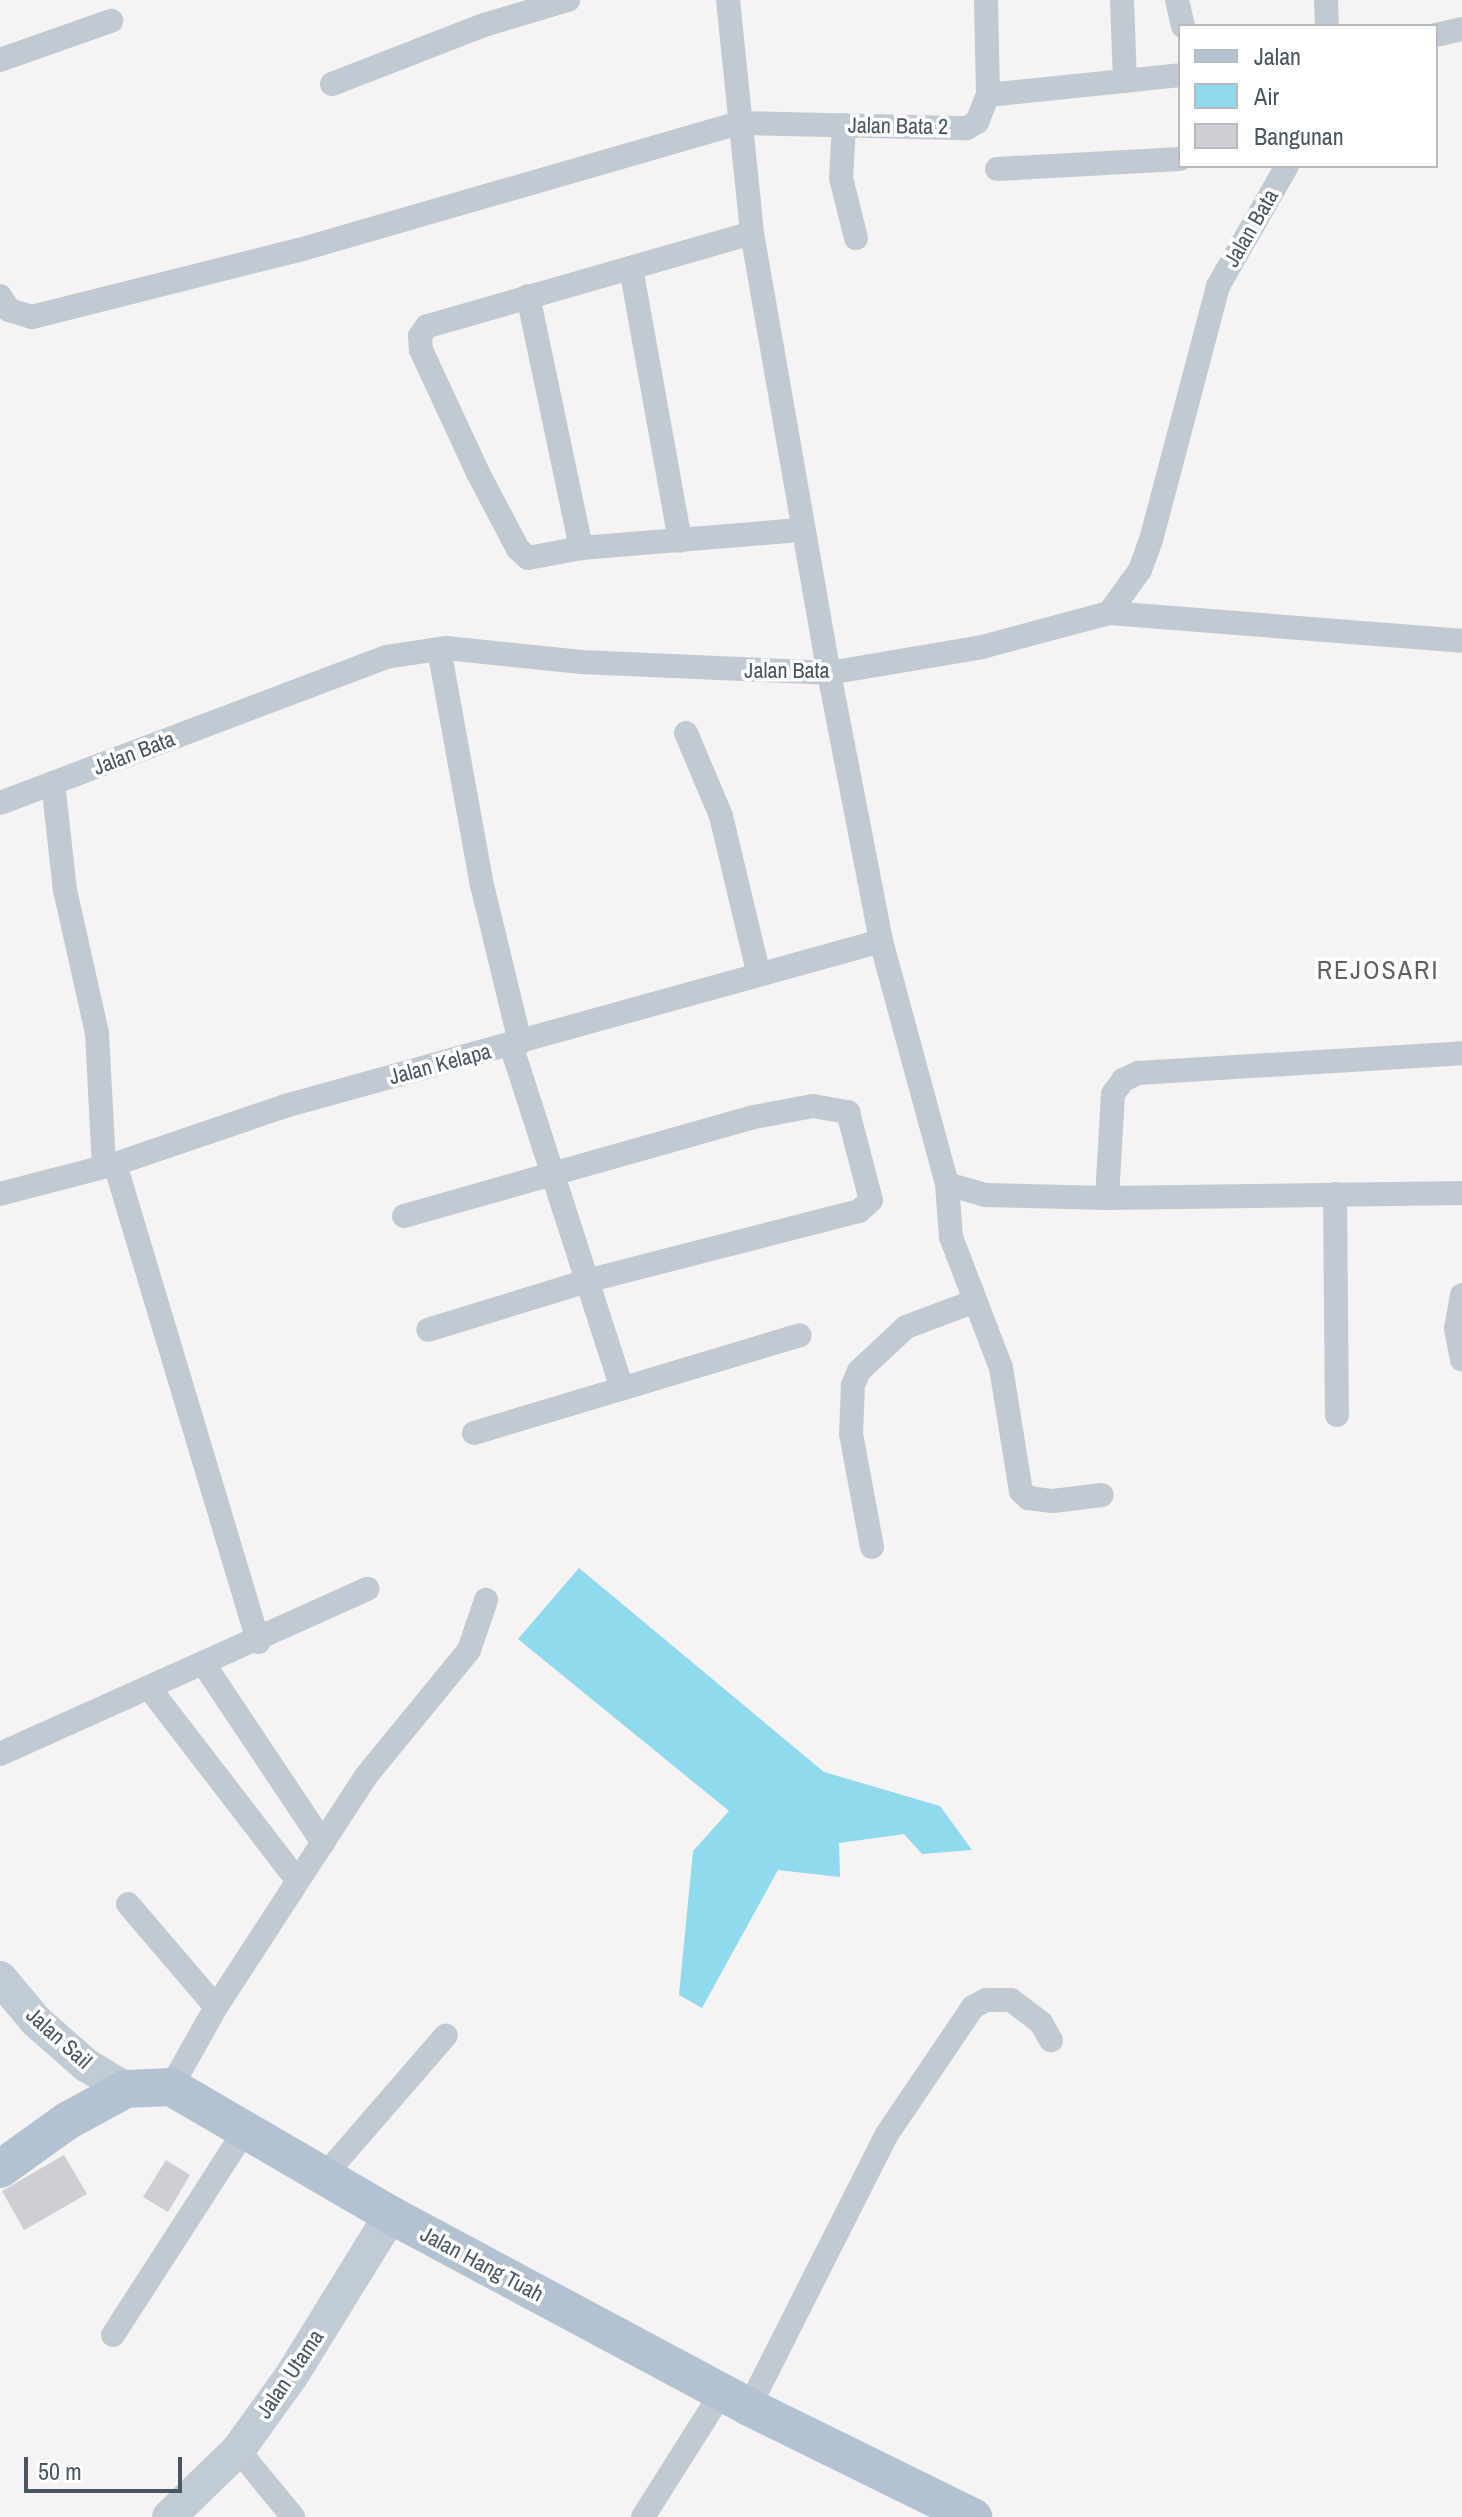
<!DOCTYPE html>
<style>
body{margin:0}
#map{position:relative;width:1462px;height:2517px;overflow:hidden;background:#f5f3f3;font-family:"Archivo Narrow",sans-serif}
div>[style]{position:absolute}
.water>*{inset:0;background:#90daee}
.building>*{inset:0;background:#cdcfd5}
.street>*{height:24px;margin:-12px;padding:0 12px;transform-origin:12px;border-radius:12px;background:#c1cad2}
.secondary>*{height:34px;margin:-17px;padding:0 17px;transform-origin:17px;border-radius:17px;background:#c1cbd6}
.primary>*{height:38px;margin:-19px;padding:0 19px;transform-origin:19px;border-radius:19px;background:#b3c2d1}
span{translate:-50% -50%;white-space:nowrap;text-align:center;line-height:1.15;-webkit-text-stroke:7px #fff;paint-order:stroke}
.street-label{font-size:22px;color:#4a5661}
.quarter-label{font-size:26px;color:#5f6368;letter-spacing:2px}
.legend{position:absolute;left:1178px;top:24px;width:260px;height:144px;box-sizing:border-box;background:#fff;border:2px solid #b7bbc0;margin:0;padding:10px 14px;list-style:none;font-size:24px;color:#4a5661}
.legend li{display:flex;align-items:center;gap:16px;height:40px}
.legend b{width:40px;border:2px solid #b7bbc0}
.scale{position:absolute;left:24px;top:2457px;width:158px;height:36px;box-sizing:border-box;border:4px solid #4a5661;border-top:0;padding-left:10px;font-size:24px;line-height:28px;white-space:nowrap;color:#4a5661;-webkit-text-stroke:6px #fff;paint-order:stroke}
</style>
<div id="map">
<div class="water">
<i style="clip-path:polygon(579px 1568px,824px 1772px,940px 1806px,972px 1850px,922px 1854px,904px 1834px,839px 1843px,840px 1877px,778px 1870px,702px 2008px,679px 1995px,693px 1851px,729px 1811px,518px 1639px)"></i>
</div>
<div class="building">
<i style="clip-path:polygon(64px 2155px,87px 2194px,24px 2230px,2px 2191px)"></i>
<i style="clip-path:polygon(166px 2160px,190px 2175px,168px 2212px,143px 2197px)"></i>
</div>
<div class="street">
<i style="left:728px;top:0;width:234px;rotate:84.1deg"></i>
<i style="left:752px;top:233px;width:447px;rotate:80.1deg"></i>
<i style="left:829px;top:673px;width:273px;rotate:79deg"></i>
<i style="left:881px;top:941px;width:252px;rotate:74.8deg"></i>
<i style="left:947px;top:1184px;width:40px;rotate:16deg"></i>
<i style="left:985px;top:1195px;width:122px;rotate:1.4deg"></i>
<i style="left:1107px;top:1198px;width:355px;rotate:-0.8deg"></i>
<i style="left:986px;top:0;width:95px;rotate:88.8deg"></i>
<i style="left:1122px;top:0;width:81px;rotate:87.9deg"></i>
<i style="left:1177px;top:0;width:27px;rotate:77deg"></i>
<i style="left:1326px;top:0;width:26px;rotate:88deg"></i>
<i style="left:1436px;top:35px;width:27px;rotate:-13deg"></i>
<i style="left:0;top:60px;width:118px;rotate:-19.4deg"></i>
<i style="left:332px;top:84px;width:163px;rotate:-21.2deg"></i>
<i style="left:484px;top:25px;width:88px;rotate:-16.6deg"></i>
<i style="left:844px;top:125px;width:53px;rotate:93.2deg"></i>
<i style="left:841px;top:178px;width:62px;rotate:76deg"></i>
<i style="left:997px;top:169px;width:183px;rotate:-3.1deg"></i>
<i style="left:752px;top:233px;width:338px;rotate:164deg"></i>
<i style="left:427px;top:326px;width:12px;rotate:125deg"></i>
<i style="left:420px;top:336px;width:14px;rotate:86deg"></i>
<i style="left:421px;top:350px;width:136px;rotate:65.1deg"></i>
<i style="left:478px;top:473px;width:86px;rotate:62.2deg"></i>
<i style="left:518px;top:549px;width:13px;rotate:42deg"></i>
<i style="left:528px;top:558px;width:54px;rotate:-10.7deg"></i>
<i style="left:581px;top:548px;width:222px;rotate:-4.7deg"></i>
<i style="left:631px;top:268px;width:277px;rotate:79.8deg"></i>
<i style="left:0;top:296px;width:17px;rotate:57deg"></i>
<i style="left:9px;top:310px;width:24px;rotate:17deg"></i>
<i style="left:32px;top:317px;width:275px;rotate:-14.1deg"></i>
<i style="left:299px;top:250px;width:458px;rotate:-16.1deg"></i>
<i style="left:739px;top:123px;width:228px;rotate:1.3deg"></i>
<i style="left:967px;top:128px;width:12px;rotate:-31deg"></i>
<i style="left:977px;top:122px;width:29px;rotate:-68deg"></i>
<i style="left:988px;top:95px;width:193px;rotate:-5.9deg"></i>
<i style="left:528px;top:296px;width:258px;rotate:78.1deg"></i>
<i style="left:1109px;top:613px;width:354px;rotate:4.5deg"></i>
<i style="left:439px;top:649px;width:240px;rotate:79.7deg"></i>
<i style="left:482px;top:885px;width:162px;rotate:76.4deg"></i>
<i style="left:686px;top:733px;width:90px;rotate:67.1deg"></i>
<i style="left:721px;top:816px;width:163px;rotate:76.6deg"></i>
<i style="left:53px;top:783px;width:108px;rotate:83.6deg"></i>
<i style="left:65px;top:890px;width:147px;rotate:77.4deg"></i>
<i style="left:97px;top:1033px;width:134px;rotate:87deg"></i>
<i style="left:0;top:803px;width:413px;rotate:-20.7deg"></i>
<i style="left:386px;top:657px;width:61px;rotate:-8.5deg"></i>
<i style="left:446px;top:648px;width:136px;rotate:5.9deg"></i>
<i style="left:581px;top:662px;width:248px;rotate:2.5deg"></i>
<i style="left:829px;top:673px;width:155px;rotate:-9.6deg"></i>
<i style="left:982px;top:647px;width:131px;rotate:-15deg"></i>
<i style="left:1109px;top:613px;width:53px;rotate:-54.2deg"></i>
<i style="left:1140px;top:570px;width:32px;rotate:-70deg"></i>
<i style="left:1151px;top:540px;width:263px;rotate:-75.2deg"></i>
<i style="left:1218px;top:286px;width:138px;rotate:-60.1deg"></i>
<i style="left:511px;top:1045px;width:361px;rotate:72.1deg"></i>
<i style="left:115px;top:1164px;width:499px;rotate:73.3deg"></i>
<i style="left:947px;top:1184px;width:53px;rotate:85.7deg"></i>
<i style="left:951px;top:1237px;width:140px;rotate:69.1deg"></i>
<i style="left:1001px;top:1368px;width:125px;rotate:80.8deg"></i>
<i style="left:1021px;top:1491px;width:10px;rotate:45deg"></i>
<i style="left:1028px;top:1498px;width:25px;rotate:7deg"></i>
<i style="left:1053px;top:1501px;width:49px;rotate:-7deg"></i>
<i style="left:0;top:1194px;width:119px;rotate:-14.6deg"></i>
<i style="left:115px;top:1164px;width:180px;rotate:-18.8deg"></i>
<i style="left:285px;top:1106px;width:618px;rotate:-15.47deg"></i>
<i style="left:1335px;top:1194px;width:221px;rotate:89.5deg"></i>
<i style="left:1107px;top:1198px;width:104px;rotate:-86.7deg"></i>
<i style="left:1113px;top:1094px;width:17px;rotate:-54deg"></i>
<i style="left:1123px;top:1080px;width:17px;rotate:-25deg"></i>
<i style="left:1138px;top:1073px;width:325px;rotate:-3.5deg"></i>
<i style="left:404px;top:1216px;width:364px;rotate:-15.8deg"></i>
<i style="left:754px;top:1117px;width:60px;rotate:-10.6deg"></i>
<i style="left:813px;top:1106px;width:36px;rotate:10deg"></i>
<i style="left:848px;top:1112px;width:91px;rotate:75.4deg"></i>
<i style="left:871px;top:1200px;width:16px;rotate:137deg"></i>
<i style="left:859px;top:1211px;width:281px;rotate:165.6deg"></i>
<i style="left:587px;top:1281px;width:166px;rotate:162.9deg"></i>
<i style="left:1462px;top:1295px;width:35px;rotate:100deg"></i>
<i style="left:1456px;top:1329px;width:31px;rotate:79deg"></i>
<i style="left:474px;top:1433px;width:340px;rotate:-16.7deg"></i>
<i style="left:872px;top:1547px;width:115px;rotate:-100.5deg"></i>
<i style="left:851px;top:1434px;width:49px;rotate:-87.7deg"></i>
<i style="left:853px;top:1385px;width:15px;rotate:-67deg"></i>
<i style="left:859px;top:1371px;width:64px;rotate:-43.1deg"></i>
<i style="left:906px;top:1327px;width:72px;rotate:-20.5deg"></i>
<i style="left:205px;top:1666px;width:213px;rotate:56.3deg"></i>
<i style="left:150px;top:1689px;width:242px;rotate:52.4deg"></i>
<i style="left:0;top:1754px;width:403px;rotate:-24.2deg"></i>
<i style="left:128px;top:1904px;width:135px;rotate:49.5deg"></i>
<i style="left:171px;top:2087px;width:92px;rotate:-60.6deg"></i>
<i style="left:216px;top:2007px;width:275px;rotate:-57deg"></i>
<i style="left:366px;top:1776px;width:163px;rotate:-50.7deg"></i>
<i style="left:469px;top:1650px;width:53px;rotate:-71.2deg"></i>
<i style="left:324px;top:2176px;width:186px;rotate:-49.1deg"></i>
<i style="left:113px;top:2335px;width:244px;rotate:-57.2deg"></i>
<i style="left:749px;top:2407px;width:306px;rotate:-63.2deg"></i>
<i style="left:887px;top:2134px;width:153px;rotate:-55.9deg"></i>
<i style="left:973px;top:2007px;width:15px;rotate:-28deg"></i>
<i style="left:986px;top:2000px;width:25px"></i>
<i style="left:1011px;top:2000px;width:38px;rotate:37deg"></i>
<i style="left:1041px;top:2023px;width:20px;rotate:60deg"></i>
<i style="left:238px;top:2450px;width:87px;rotate:50.6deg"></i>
<i style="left:643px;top:2517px;width:148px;rotate:-57.7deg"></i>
</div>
<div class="secondary">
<i style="left:0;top:1978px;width:56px;rotate:50.1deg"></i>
<i style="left:36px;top:2021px;width:67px;rotate:41.3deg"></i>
<i style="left:86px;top:2065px;width:47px;rotate:31deg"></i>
<i style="left:169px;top:2517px;width:96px;rotate:-44.2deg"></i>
<i style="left:238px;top:2450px;width:92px;rotate:-54.2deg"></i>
<i style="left:292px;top:2375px;width:188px;rotate:-58.3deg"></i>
</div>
<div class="primary">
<i style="left:0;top:2169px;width:82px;rotate:-35.6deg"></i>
<i style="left:67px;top:2121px;width:67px;rotate:-28.5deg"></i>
<i style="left:126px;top:2089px;width:45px;rotate:-2.5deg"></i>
<i style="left:171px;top:2087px;width:255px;rotate:30.2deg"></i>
<i style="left:391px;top:2215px;width:406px;rotate:28.2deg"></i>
<i style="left:749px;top:2407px;width:250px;rotate:26.2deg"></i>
</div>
<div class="street-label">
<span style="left:898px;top:126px;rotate:1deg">Jalan Bata 2</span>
<span style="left:1251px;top:228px;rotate:-60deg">Jalan Bata</span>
<span style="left:787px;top:671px">Jalan Bata</span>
<span style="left:134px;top:753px;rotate:-21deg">Jalan Bata</span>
<span style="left:440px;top:1064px;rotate:-15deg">Jalan Kelapa</span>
<span style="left:59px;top:2038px;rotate:42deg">Jalan Sail</span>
<span style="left:482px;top:2264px;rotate:28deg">Jalan Hang Tuah</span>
<span style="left:290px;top:2374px;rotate:-56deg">Jalan Utama</span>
</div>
<div class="quarter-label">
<span style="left:1378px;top:970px">REJOSARI</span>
</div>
<ul class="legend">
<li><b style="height:10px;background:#b3c2d1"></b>Jalan</li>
<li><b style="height:22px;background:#90daee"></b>Air</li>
<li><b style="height:22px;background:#cdcfd5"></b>Bangunan</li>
</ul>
<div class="scale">50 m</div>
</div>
